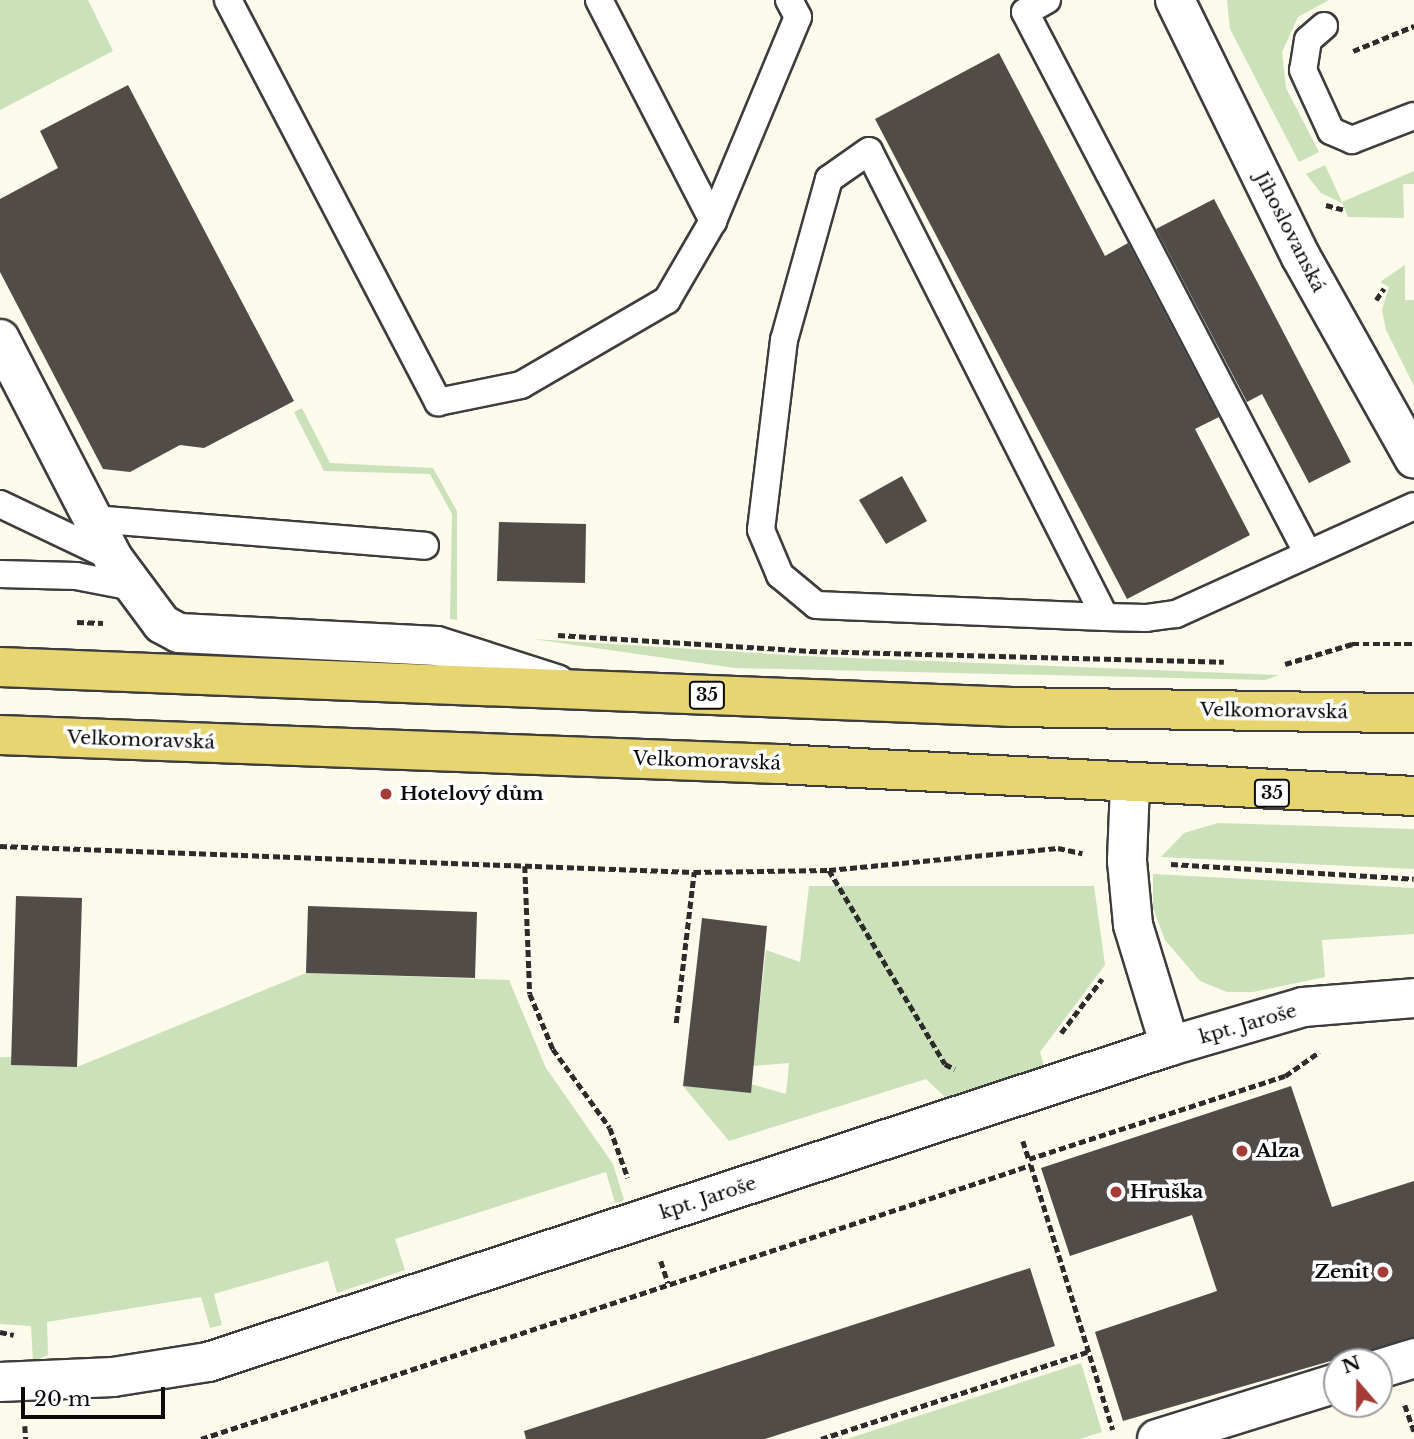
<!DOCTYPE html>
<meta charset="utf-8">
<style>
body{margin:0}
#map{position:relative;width:1414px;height:1439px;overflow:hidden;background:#fcfaea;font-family:"Libre Baskerville",serif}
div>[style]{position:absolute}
.green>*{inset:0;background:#cae1b9}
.building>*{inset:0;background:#514c48}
.path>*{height:4.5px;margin-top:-2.25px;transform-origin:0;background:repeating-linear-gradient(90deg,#2c2c2c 0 7px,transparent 0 10.5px)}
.roads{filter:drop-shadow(2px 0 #3d3d3d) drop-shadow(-2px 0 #3d3d3d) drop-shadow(0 2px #3d3d3d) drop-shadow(0 -2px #3d3d3d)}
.lane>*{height:26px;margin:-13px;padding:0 13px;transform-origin:13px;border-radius:13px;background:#fff}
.street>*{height:38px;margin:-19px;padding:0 19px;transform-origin:19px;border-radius:19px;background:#fff}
.primary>*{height:38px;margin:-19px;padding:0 19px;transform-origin:19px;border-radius:19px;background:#e6d570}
.dots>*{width:19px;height:19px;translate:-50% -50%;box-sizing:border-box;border:4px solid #fff;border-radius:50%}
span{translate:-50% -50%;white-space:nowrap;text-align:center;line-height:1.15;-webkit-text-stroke:7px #fff;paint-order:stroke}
.shield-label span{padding:2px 5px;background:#fff;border:2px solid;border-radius:5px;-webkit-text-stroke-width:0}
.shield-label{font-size:18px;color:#0a0a0a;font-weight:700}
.street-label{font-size:19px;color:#0a0a0a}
.poi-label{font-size:19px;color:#0a0a0a;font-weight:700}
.left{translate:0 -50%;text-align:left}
.right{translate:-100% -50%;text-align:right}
.north{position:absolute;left:1323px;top:1348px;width:70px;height:70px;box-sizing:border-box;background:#fff;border:2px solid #9d9d9d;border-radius:50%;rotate:340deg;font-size:19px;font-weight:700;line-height:28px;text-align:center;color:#0a0a0a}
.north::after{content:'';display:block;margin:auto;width:24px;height:32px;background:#a63c36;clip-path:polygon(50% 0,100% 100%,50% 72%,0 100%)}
.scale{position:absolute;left:21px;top:1387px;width:144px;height:32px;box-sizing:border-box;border:4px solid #0a0a0a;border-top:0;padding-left:9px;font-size:21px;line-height:24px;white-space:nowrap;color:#0a0a0a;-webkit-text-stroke:5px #fff;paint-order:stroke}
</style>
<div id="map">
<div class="green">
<i style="clip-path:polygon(0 0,88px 0,113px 51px,0 110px)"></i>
<i style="clip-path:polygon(1227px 0,1329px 0,1298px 17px,1282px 52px,1286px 88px,1319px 152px,1299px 162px,1230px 29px)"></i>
<i style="clip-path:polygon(1325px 165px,1342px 202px,1414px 171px,1414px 184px,1403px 184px,1404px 218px,1348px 217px,1342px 203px,1321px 193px,1306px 174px)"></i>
<i style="clip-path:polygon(1405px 265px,1405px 300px,1414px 300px,1414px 386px,1386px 330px,1382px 310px,1389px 287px,1380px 282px)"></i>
<i style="clip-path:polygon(302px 408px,330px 463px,433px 468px,457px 511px,457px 620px,450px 619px,452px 514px,430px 474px,324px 471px,294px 412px)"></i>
<i style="clip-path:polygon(533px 639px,802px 656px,1279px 675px,1265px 680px,735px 668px)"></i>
<i style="clip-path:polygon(1218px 823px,1414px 829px,1414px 869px,1161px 857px,1184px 833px)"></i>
<i style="clip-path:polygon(1153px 874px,1414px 888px,1414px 934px,1322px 940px,1325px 977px,1253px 992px,1227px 992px,1200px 981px,1165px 940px,1153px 908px)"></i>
<i style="clip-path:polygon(809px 886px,1094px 886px,1105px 965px,1040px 1052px,1044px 1066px,945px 1097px,926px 1079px,729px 1141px,683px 1086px,750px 1092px,751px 1084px,786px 1094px,789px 1063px,753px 1066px,766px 950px,800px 962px)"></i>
<i style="clip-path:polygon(306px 973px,509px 980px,546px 1068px,613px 1164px,624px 1200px,615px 1203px,606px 1172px,395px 1239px,405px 1270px,337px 1293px,328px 1261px,214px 1294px,222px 1325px,210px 1328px,201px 1297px,47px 1322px,48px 1355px,33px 1362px,31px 1326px,0 1324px,0 1057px,11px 1057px,11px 1065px,77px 1067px)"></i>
<i style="clip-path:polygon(1081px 1363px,1102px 1432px,1080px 1439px,847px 1439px)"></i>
</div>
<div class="building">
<i style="clip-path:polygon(999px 53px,1105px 256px,1128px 243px,1219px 417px,1195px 429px,1250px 535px,1127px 599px,875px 119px)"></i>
<i style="clip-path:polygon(128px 85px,294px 401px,204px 448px,180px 445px,130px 472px,103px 469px,0 272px,0 199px,58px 168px,40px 131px)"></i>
<i style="clip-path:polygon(1214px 199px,1351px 462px,1309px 483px,1262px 394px,1247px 402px,1156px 229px)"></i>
<i style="clip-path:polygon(902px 476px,927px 521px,886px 544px,859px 500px)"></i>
<i style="clip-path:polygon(499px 522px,586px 524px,585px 583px,497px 581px)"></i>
<i style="clip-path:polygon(16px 896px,82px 898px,77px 1067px,11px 1065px)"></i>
<i style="clip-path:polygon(308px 906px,477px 912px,475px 978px,306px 973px)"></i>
<i style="clip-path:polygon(702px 918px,767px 926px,751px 1093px,683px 1086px)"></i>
<i style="clip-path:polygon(1291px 1086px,1332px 1207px,1414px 1181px,1414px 1337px,1123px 1421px,1095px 1332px,1217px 1291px,1192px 1215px,1070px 1256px,1041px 1168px)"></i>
<i style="clip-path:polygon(1030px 1268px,1055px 1346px,765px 1439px,526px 1439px,524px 1431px)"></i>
</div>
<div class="path">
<i style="left:1353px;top:51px;width:66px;rotate:-22.3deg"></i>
<i style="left:1326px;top:205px;width:20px;rotate:15deg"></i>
<i style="left:1376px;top:300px;width:14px;rotate:-56deg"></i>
<i style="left:77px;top:622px;width:26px;rotate:2deg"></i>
<i style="left:558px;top:635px;width:253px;rotate:3.6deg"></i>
<i style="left:810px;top:651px;width:414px;rotate:1.5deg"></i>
<i style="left:1285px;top:664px;width:70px;rotate:-16.6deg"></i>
<i style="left:1352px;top:644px;width:62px"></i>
<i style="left:0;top:846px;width:694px;rotate:2.15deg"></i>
<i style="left:694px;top:872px;width:135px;rotate:-0.8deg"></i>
<i style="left:829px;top:870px;width:230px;rotate:-5.5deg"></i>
<i style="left:1058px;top:848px;width:25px;rotate:12deg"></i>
<i style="left:1171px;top:864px;width:243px;rotate:3.5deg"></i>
<i style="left:525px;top:866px;width:128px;rotate:87.8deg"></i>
<i style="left:530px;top:994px;width:60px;rotate:67.3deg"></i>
<i style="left:553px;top:1049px;width:97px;rotate:54.2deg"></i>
<i style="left:610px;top:1128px;width:53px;rotate:70.2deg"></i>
<i style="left:829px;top:870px;width:226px;rotate:59.1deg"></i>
<i style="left:945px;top:1064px;width:11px;rotate:27deg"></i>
<i style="left:676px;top:1023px;width:152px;rotate:-83.2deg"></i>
<i style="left:1061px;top:1033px;width:68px;rotate:-52.8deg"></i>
<i style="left:1023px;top:1141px;width:20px;rotate:72deg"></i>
<i style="left:1029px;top:1159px;width:269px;rotate:-18deg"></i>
<i style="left:1285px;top:1076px;width:42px;rotate:-35.2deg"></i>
<i style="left:661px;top:1261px;width:23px;rotate:72deg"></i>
<i style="left:0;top:1332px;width:14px;rotate:12deg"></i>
<i style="left:1405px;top:1405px;width:28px;rotate:71deg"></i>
<i style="left:25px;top:1426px;width:13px;rotate:86deg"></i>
<i style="left:201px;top:1439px;width:874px;rotate:-18.27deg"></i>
<i style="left:1031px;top:1165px;width:277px;rotate:72.8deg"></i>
<i style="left:821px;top:1439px;width:280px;rotate:-18.1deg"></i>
</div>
<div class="roads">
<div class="lane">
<i style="left:228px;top:0;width:454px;rotate:62.4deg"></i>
<i style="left:438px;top:402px;width:85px;rotate:-11.6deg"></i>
<i style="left:521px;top:385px;width:169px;rotate:-30.2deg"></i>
<i style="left:667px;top:300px;width:91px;rotate:-59.8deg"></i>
<i style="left:713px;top:221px;width:221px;rotate:-67.4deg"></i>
<i style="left:798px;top:17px;width:19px;rotate:-118deg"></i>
<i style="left:599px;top:0;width:249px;rotate:62.7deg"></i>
<i style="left:1047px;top:0;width:25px;rotate:151deg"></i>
<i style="left:1025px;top:12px;width:611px;rotate:62.43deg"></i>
<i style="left:1324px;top:26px;width:21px;rotate:139deg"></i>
<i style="left:1308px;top:40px;width:30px;rotate:99deg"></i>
<i style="left:1303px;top:70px;width:67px;rotate:65.3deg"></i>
<i style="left:1331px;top:131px;width:23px;rotate:23deg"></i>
<i style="left:1352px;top:140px;width:66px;rotate:-21.2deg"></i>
<i style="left:0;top:504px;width:125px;rotate:25.5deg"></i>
<i style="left:93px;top:519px;width:333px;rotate:4.6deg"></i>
<i style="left:0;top:574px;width:76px;rotate:1.5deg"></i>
<i style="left:76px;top:576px;width:58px;rotate:10.9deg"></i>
<i style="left:1105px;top:617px;width:522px;rotate:-116.86deg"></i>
<i style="left:869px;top:151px;width:49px;rotate:145deg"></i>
<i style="left:829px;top:179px;width:167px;rotate:105.6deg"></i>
<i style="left:784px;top:340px;width:191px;rotate:96.9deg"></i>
<i style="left:761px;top:530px;width:49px;rotate:67.1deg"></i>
<i style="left:780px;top:575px;width:47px;rotate:39.8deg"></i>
<i style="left:816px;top:605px;width:289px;rotate:2.4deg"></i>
<i style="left:1105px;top:617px;width:41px;rotate:1.4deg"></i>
<i style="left:1146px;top:618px;width:30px;rotate:-8deg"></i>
<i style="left:1176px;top:614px;width:261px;rotate:-24.4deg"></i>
</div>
<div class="street">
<i style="left:1175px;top:0;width:286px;rotate:63.9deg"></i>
<i style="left:1301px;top:257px;width:231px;rotate:60.7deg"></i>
<i style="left:0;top:339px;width:246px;rotate:62.7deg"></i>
<i style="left:113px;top:558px;width:82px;rotate:53.4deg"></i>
<i style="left:162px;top:624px;width:19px;rotate:28deg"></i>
<i style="left:179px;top:633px;width:258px;rotate:2.9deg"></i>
<i style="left:437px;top:646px;width:125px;rotate:17.7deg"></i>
<i style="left:1130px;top:785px;width:76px;rotate:92.3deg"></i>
<i style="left:1127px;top:861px;width:64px;rotate:84.6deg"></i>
<i style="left:1133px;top:925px;width:127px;rotate:73deg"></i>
<i style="left:1379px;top:1369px;width:37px;rotate:-17deg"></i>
<i style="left:0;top:1382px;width:113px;rotate:-2.5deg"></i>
<i style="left:113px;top:1377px;width:96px;rotate:-9deg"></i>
<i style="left:208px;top:1362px;width:1013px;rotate:-18.18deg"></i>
<i style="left:1170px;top:1046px;width:139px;rotate:-16.3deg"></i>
<i style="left:1303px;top:1007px;width:111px;rotate:-4.6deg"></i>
<i style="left:1157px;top:1439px;width:189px;rotate:-17.3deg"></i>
</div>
<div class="primary">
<i style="left:0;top:667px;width:1013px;rotate:2.26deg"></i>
<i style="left:1012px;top:707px;width:402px;rotate:0.9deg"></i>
<i style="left:0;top:735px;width:779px;rotate:2.13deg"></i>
<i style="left:778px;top:764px;width:637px;rotate:2.88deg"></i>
</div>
</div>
<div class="dots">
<i style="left:386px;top:794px;background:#a63c36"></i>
<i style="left:1242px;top:1151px;background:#a63c36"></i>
<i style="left:1116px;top:1192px;background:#a63c36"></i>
<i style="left:1383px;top:1272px;background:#a63c36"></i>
</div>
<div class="shield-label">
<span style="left:707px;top:695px">35</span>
<span style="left:1272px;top:793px">35</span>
</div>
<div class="street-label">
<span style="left:1290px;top:232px;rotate:63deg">Jihoslovanská</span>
<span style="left:1274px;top:711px;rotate:1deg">Velkomoravská</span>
<span style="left:141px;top:740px;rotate:2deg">Velkomoravská</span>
<span style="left:707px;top:761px;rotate:2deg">Velkomoravská</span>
<span style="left:1248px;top:1024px;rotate:-16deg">kpt. Jaroše</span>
<span style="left:708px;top:1198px;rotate:-18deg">kpt. Jaroše</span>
</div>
<div class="poi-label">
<span class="left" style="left:400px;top:794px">Hotelový dům</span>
<span class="left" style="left:1256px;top:1151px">Alza</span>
<span class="left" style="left:1130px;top:1192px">Hruška</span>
<span class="right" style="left:1369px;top:1272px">Zenit</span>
</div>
<div class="north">N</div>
<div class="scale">20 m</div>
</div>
